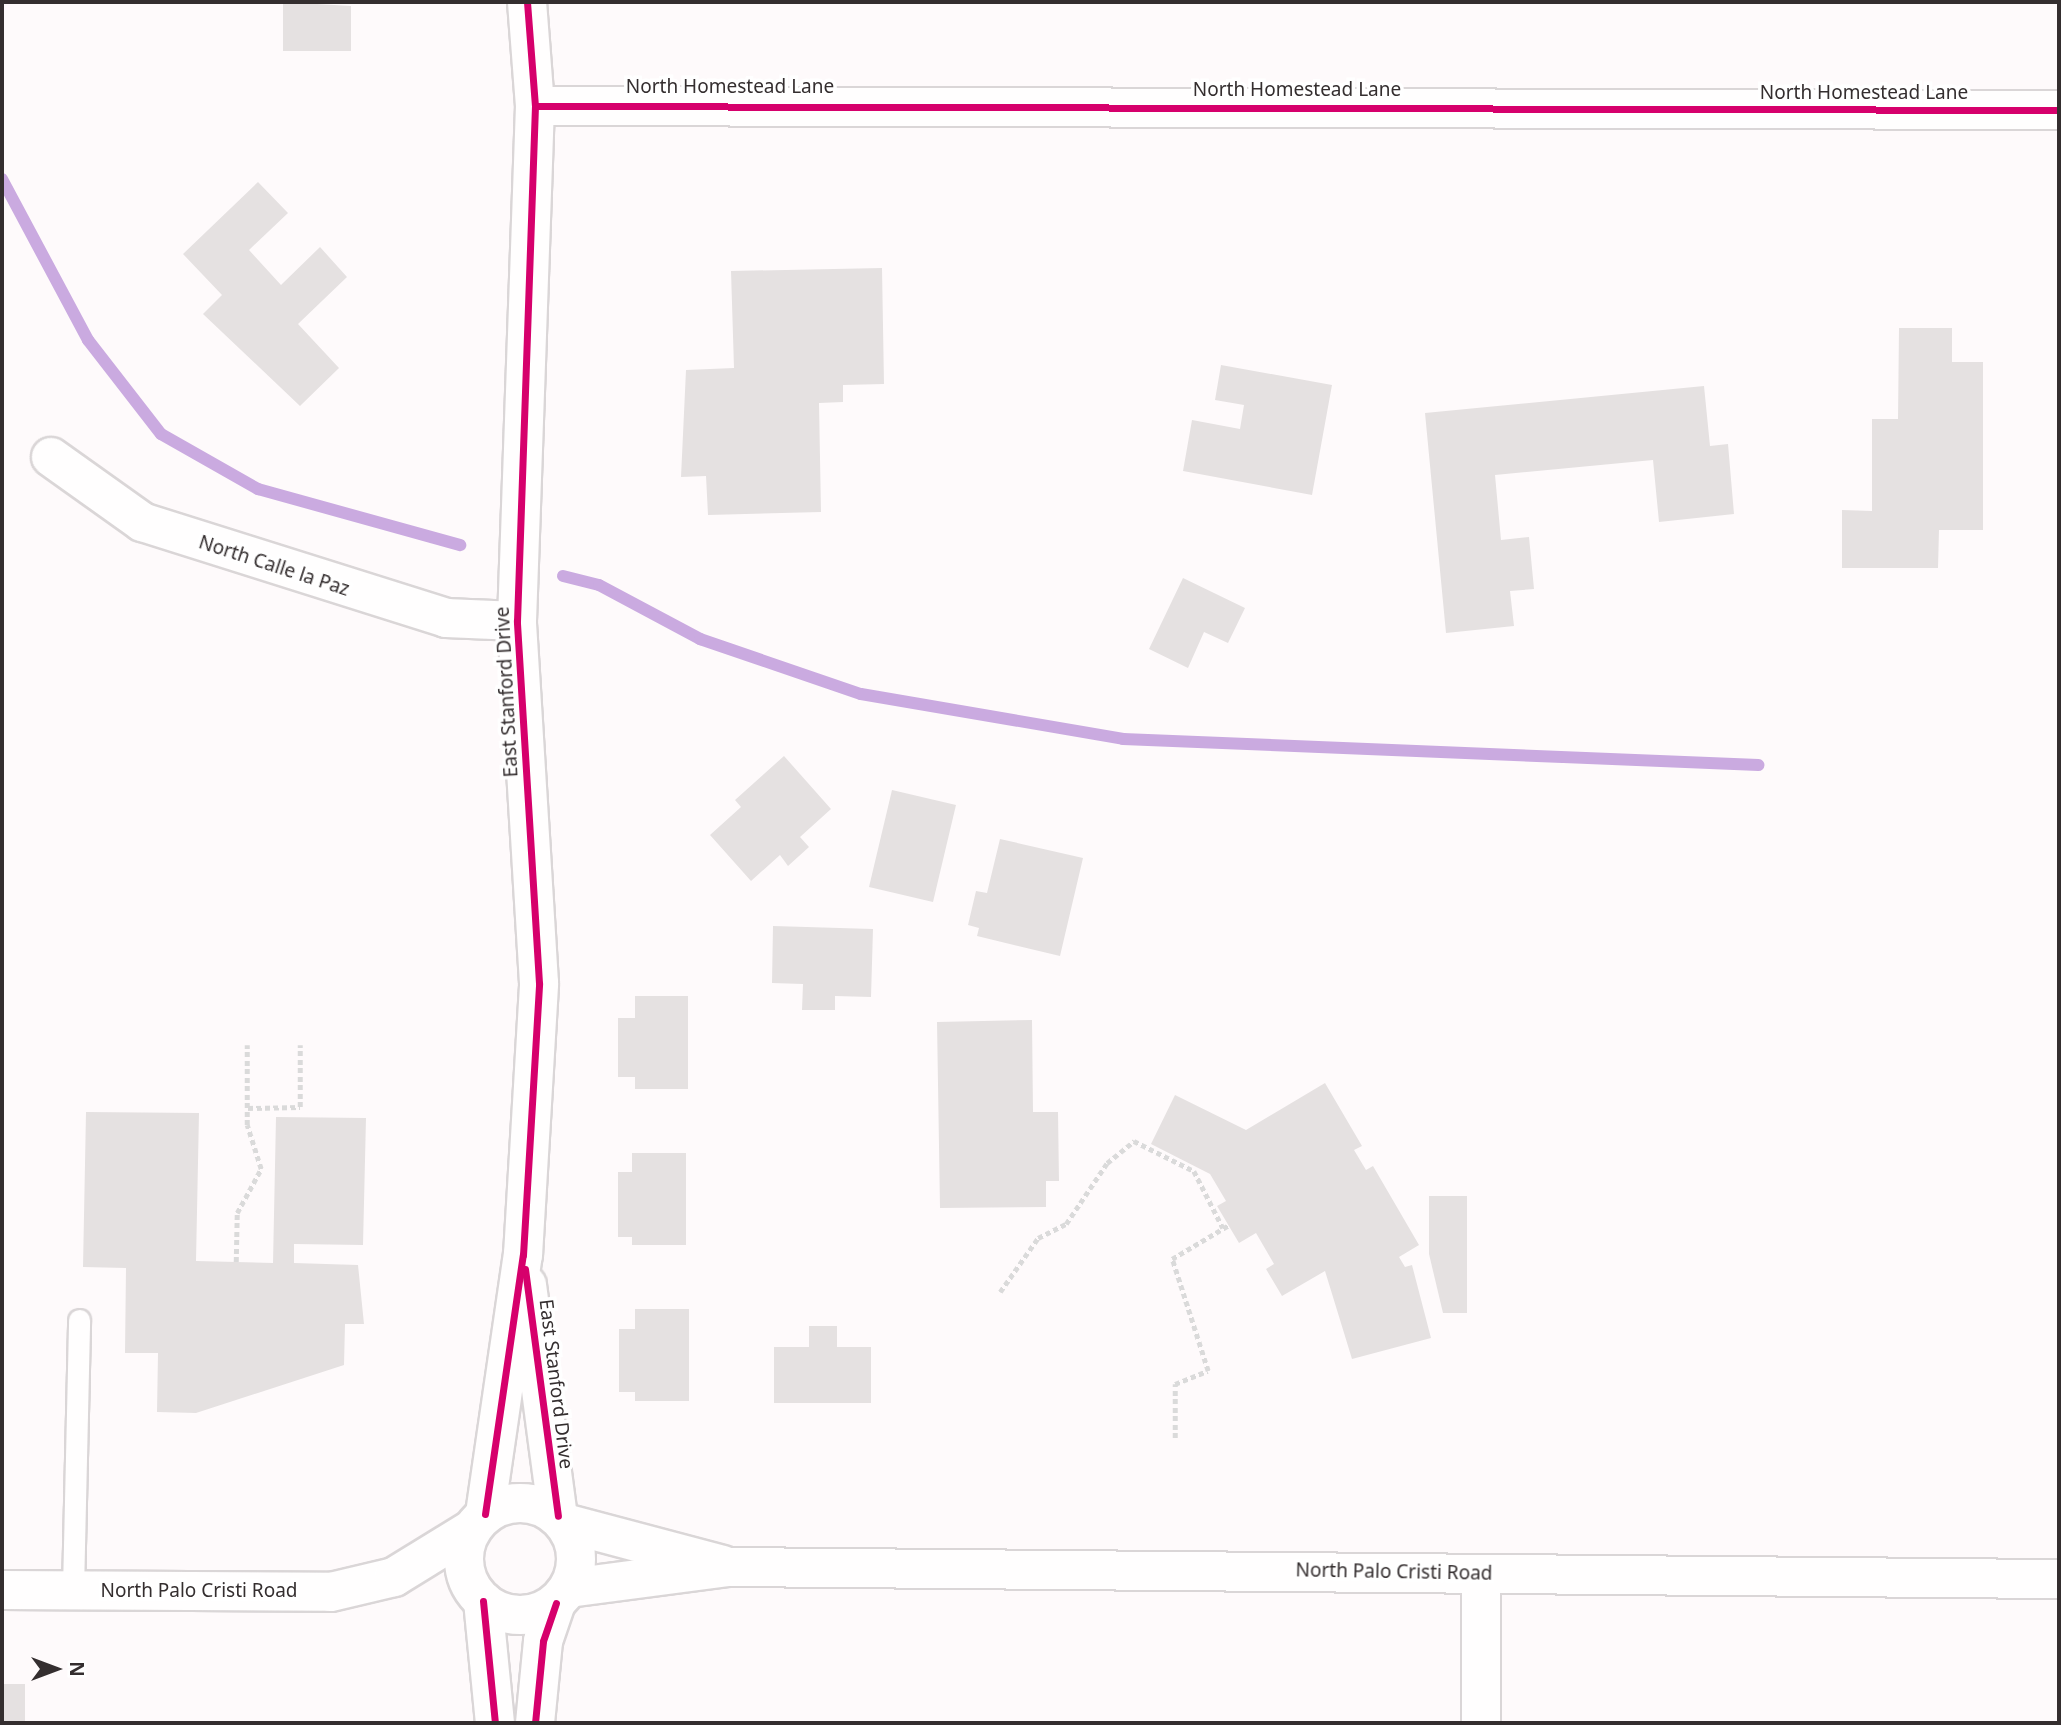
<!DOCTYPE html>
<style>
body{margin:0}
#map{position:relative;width:2061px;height:1725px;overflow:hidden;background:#fefafb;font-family:"Noto Sans",sans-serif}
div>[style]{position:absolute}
.stream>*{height:12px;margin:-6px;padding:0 6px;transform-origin:6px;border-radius:6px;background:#caaae0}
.building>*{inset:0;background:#e5e1e1}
.path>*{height:4.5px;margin-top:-2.25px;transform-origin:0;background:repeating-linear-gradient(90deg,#dadada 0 5px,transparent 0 8.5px)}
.roads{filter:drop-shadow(2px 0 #dad6d7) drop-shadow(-2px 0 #dad6d7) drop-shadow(0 2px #dad6d7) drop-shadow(0 -2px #dad6d7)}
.service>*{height:21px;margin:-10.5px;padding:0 10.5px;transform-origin:10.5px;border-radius:10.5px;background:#fffefe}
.minor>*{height:38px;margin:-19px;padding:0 19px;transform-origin:19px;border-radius:19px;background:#fffefe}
.tertiary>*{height:38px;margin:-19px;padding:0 19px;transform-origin:19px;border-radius:19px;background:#fffefe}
.tertiary>.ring{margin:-19px;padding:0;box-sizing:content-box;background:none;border:38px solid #fffefe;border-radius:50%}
.cycleway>*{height:7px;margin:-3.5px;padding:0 3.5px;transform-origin:3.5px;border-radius:3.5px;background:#d6006c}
span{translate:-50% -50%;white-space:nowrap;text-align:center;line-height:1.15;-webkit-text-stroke:7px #fff;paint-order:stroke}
.street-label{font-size:19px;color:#342e2f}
.frame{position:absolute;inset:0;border:4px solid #342e2f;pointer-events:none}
.north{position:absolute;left:21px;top:1634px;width:70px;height:70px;-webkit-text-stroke:5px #fff;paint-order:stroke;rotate:90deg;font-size:19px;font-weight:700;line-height:28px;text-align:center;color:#342e2f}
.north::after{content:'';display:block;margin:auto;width:24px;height:32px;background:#342e2f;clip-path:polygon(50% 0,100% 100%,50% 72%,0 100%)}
</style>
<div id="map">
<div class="stream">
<i style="left:2px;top:179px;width:183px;rotate:61.9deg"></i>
<i style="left:88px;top:340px;width:119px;rotate:52.2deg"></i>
<i style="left:161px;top:434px;width:112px;rotate:29.6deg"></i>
<i style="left:258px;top:489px;width:210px;rotate:15.5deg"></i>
<i style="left:563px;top:576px;width:37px;rotate:14deg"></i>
<i style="left:599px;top:585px;width:115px;rotate:28.1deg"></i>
<i style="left:700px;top:639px;width:170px;rotate:18.9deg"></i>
<i style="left:861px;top:694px;width:266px;rotate:9.7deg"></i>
<i style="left:1123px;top:739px;width:636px;rotate:2.34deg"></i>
</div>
<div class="building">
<i style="clip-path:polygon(283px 2px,351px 6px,351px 51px,283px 51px)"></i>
<i style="clip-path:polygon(258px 182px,288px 213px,249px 250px,281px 285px,320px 247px,347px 277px,298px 324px,339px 368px,300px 406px,203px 314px,222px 295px,183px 254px)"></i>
<i style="clip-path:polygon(882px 268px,884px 384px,843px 385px,843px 402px,819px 403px,821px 512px,708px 515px,706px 476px,681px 477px,686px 370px,734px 368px,731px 271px)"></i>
<i style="clip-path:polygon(1899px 328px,1952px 328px,1952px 362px,1983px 362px,1983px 530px,1939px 530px,1938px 568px,1842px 568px,1842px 510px,1872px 511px,1872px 419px,1898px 419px)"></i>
<i style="clip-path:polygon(1221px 365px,1332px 385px,1312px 495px,1183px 471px,1192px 420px,1240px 429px,1244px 405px,1215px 400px)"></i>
<i style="clip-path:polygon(1704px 386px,1710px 446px,1728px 444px,1734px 514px,1659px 522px,1653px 460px,1495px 475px,1501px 540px,1529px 537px,1534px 589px,1510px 591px,1514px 626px,1446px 633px,1425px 413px)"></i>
<i style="clip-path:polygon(1183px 578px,1245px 608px,1228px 643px,1204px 632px,1188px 668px,1149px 649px)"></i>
<i style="clip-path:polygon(784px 756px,831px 809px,800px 837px,809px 847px,788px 866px,780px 855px,751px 881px,710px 835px,741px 807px,735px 800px)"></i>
<i style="clip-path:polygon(892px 790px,956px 805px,933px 902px,869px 887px)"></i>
<i style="clip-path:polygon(1000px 839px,1083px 858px,1060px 956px,977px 936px,979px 928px,968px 925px,976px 891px,987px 893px)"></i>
<i style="clip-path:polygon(773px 926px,873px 929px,871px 997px,835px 996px,835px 1010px,802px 1010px,803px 984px,772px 983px)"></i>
<i style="clip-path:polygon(635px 996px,688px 996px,688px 1089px,635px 1089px,635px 1077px,618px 1077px,618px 1018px,635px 1018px)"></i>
<i style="clip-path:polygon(1032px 1020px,1033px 1112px,1058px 1112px,1059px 1181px,1046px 1181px,1046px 1207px,940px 1208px,937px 1022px)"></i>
<i style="clip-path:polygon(1325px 1083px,1362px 1146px,1354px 1150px,1366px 1170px,1373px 1166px,1419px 1245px,1399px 1257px,1405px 1267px,1412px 1265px,1431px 1338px,1352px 1359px,1325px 1271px,1282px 1296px,1266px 1269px,1274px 1264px,1256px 1233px,1239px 1243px,1217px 1206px,1226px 1201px,1210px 1174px,1151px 1144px,1175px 1095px,1246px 1130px)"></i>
<i style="clip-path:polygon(86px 1112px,199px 1113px,196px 1261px,236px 1262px,273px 1263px,276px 1117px,366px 1118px,363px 1245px,294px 1244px,294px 1263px,358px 1265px,364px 1324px,345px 1324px,344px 1365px,196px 1413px,157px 1412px,158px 1353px,125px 1353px,126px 1268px,83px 1267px)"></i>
<i style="clip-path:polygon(632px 1153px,686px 1153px,686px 1245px,632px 1245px,632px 1237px,618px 1237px,618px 1172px,632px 1172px)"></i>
<i style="clip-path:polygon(1429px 1196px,1467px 1196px,1467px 1313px,1443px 1313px,1429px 1254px)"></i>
<i style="clip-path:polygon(635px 1309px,689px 1309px,689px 1401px,635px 1401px,635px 1392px,619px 1392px,619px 1329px,635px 1329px)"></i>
<i style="clip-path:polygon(809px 1326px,837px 1326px,837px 1347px,871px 1347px,871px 1403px,774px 1403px,774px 1347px,809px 1347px)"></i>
<i style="clip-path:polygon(2px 1684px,25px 1684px,25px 1723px,2px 1723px)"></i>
</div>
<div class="path">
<i style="left:248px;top:1108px;width:52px;rotate:-1.1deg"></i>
<i style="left:300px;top:1107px;width:62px;rotate:-90deg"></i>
<i style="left:236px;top:1262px;width:49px;rotate:-88.8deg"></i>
<i style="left:237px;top:1213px;width:50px;rotate:-61.4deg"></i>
<i style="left:261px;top:1169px;width:46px;rotate:-107.7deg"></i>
<i style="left:247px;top:1125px;width:80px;rotate:-90deg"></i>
<i style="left:1000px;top:1292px;width:66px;rotate:-54.9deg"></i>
<i style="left:1038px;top:1238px;width:31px;rotate:-27deg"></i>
<i style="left:1066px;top:1224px;width:73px;rotate:-56.1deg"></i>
<i style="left:1107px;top:1163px;width:35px;rotate:-39deg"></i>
<i style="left:1134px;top:1141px;width:67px;rotate:26.6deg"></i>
<i style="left:1194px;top:1171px;width:64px;rotate:63deg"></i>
<i style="left:1175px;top:1438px;width:54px;rotate:-90deg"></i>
<i style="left:1175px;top:1384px;width:35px;rotate:-22deg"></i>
<i style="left:1208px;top:1371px;width:118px;rotate:-107.8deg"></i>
<i style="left:1172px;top:1259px;width:66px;rotate:-30.8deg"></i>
</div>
<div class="roads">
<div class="service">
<i style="left:73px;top:1590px;width:270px;rotate:-88.7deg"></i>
</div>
<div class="minor">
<i style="left:535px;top:106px;width:1524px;rotate:0.15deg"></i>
<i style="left:51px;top:457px;width:112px;rotate:35.5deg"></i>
<i style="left:142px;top:522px;width:319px;rotate:17.5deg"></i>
<i style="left:446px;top:618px;width:71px;rotate:2.4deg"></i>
<i style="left:1481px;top:1723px;width:149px;rotate:-90deg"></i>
</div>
<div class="tertiary">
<i style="left:527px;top:1285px;width:233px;rotate:82.4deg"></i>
<i class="ring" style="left:464px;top:1503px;width:74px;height:74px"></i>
<i style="left:485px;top:1514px;width:262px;rotate:-81.7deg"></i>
<i style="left:523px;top:1255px;width:272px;rotate:-86.6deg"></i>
<i style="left:539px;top:983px;width:363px;rotate:-93.5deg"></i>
<i style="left:517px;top:621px;width:515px;rotate:-88deg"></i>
<i style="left:535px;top:106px;width:104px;rotate:-94.4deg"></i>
<i style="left:565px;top:1523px;width:163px;rotate:14.9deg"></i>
<i style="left:569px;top:1588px;width:161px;rotate:-7.5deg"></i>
<i style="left:729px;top:1567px;width:1330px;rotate:0.52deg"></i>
<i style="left:2px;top:1590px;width:329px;rotate:0.3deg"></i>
<i style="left:331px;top:1592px;width:65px;rotate:-13.4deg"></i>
<i style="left:394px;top:1577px;width:92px;rotate:-31.6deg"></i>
<i style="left:483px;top:1601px;width:123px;rotate:84.4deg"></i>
<i style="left:535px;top:1723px;width:82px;rotate:-84.4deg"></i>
<i style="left:543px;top:1641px;width:40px;rotate:-71.1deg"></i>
</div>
</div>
<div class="cycleway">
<i style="left:535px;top:106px;width:1524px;rotate:0.15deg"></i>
<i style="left:525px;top:1269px;width:249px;rotate:82.4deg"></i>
<i style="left:485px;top:1514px;width:262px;rotate:-81.7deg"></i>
<i style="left:523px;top:1255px;width:272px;rotate:-86.6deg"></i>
<i style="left:539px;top:983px;width:363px;rotate:-93.5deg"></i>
<i style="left:517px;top:621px;width:515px;rotate:-88deg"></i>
<i style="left:535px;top:106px;width:104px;rotate:-94.4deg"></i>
<i style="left:483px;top:1601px;width:123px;rotate:84.4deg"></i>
<i style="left:535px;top:1723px;width:82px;rotate:-84.4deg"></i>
<i style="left:543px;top:1641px;width:40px;rotate:-71.1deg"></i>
</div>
<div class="street-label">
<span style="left:730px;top:87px">North Homestead Lane</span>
<span style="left:1297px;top:90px">North Homestead Lane</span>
<span style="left:1864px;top:93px">North Homestead Lane</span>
<span style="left:274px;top:566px;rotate:18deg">North Calle la Paz</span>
<span style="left:507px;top:692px;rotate:-93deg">East Stanford Drive</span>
<span style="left:556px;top:1384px;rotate:83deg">East Stanford Drive</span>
<span style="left:1394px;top:1572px;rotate:1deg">North Palo Cristi Road</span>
<span style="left:199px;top:1591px">North Palo Cristi Road</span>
</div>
<div class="frame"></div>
<div class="north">N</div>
</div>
